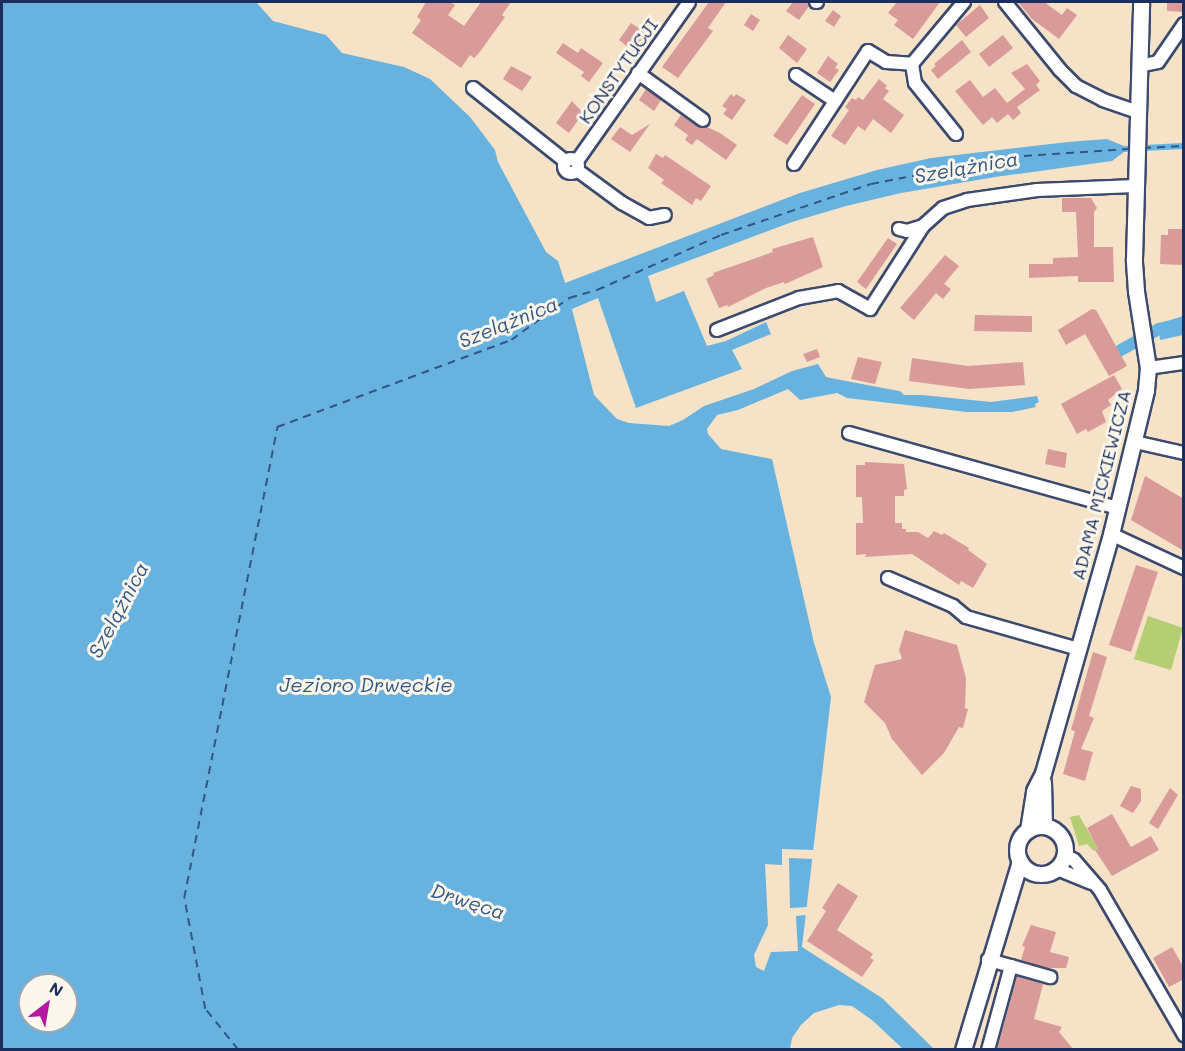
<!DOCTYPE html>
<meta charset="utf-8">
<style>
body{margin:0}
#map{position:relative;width:1185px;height:1051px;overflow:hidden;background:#f5e2c7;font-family:Mali,sans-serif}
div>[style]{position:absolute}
.green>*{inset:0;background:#b5ce73}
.water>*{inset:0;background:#67b2df}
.pier>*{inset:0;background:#f5e2c7}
.canal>*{height:12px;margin:-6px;padding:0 6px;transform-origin:6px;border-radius:6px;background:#67b2df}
.ferry>*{height:1.5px;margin-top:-0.75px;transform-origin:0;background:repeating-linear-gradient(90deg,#325685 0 8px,transparent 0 14px)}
.building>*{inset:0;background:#d89b9a}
.roads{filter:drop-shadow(2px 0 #3c4a6e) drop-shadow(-2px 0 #3c4a6e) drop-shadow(0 2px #3c4a6e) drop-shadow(0 -2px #3c4a6e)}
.minor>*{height:12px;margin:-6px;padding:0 6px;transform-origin:6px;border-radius:6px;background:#fff}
.minor>.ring{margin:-6px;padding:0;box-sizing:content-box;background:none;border:12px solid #fff;border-radius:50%}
.major>*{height:15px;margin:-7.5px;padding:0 7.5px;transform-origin:7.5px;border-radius:7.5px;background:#fff}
.major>.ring{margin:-7.5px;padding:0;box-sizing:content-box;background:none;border:15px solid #fff;border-radius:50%}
span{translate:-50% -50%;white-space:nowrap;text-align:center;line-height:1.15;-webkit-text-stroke:6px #fbf7ec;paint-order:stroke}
.street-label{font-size:18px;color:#1b2f5e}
.water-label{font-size:20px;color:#325685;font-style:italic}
.frame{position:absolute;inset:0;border:3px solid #1b2f5e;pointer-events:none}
.north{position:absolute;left:18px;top:973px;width:60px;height:60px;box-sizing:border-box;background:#fbf7ec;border:2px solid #a1a7b3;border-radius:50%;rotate:31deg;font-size:16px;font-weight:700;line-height:24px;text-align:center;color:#1b2f5e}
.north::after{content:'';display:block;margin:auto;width:21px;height:27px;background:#b5179e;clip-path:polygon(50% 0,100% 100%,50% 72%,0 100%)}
</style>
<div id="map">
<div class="green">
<i style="clip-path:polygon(1148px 616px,1183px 628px,1171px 670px,1134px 659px)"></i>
<i style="clip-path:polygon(1079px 815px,1098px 849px,1094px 851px,1087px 844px,1079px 846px,1070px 817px)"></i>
</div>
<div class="water">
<i style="clip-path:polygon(evenodd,2px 2px,256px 2px,273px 21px,326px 35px,342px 53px,404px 67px,430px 79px,470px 117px,495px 150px,498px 162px,546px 252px,558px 261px,565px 283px,800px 193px,877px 170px,931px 158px,1068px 142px,1107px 139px,1124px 146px,1183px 143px,1183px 149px,1124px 152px,1112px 161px,995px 177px,901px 193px,846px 206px,792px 222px,648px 276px,656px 302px,684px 291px,707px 346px,726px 341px,766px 322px,771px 334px,732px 350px,742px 369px,636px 408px,598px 298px,572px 309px,594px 395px,617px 419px,629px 423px,669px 426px,683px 420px,704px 406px,754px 389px,792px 371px,818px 364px,826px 377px,839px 382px,838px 388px,876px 395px,922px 395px,991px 402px,1037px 396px,1039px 402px,1035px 404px,1036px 407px,1012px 412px,967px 412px,847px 398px,837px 393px,800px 400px,788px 389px,738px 410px,717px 415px,707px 429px,708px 434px,721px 449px,772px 459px,814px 643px,831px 697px,802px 947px,882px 998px,934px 1049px,903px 1049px,872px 1020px,852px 1006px,839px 1005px,814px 1013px,801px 1025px,792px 1038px,790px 1049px,2px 1050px,2px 2px,30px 985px,66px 985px,66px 1021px,30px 1021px,30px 985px)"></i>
<i style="clip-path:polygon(1183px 316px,1183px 335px,1160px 340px,1158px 324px)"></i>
</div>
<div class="pier">
<i style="clip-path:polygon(782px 849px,815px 850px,813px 859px,789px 858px,790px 908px,807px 907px,807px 911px,806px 915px,796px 916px,798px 951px,771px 952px,764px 971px,756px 967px,754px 955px,768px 925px,765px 864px,782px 865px)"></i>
</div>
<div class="canal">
<i style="left:1119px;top:351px;width:46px;rotate:-28.8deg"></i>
<i style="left:1159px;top:329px;width:25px;rotate:-11deg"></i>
<i style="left:824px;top:383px;width:75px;rotate:10.7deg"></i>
</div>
<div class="ferry">
<i style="left:1143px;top:148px;width:41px;rotate:-2.8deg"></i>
<i style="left:238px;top:1050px;width:53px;rotate:-128.8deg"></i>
<i style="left:205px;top:1009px;width:113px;rotate:-100.7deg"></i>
<i style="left:184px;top:898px;width:480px;rotate:-78.8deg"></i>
<i style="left:277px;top:427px;width:250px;rotate:-20.4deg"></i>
<i style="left:511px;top:340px;width:72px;rotate:-35.9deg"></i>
<i style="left:569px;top:298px;width:29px;rotate:-16deg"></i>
<i style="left:597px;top:290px;width:136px;rotate:-23.9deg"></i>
<i style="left:721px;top:235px;width:158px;rotate:-18.8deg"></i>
<i style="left:871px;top:184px;width:142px;rotate:-11deg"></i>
<i style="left:1010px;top:157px;width:119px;rotate:-3.8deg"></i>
</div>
<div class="building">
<i style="clip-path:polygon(426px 2px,450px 2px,455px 5px,448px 15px,464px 26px,481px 2px,511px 2px,502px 15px,505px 17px,479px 53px,474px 58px,470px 55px,461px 68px,412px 33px,421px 20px,417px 17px)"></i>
<i style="clip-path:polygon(709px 2px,726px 2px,708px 28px,713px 31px,678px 78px,662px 67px)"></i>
<i style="clip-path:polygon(793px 2px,808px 2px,809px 6px,799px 20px,786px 11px)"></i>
<i style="clip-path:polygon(897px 2px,940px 2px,913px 39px,894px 25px,898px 20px,888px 13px)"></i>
<i style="clip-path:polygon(1018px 2px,1044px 2px,1062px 15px,1067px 8px,1077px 15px,1059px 39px,1032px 19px)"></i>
<i style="clip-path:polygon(1167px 2px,1184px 2px,1184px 12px,1167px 11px)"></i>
<i style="clip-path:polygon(980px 5px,989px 18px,966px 37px,956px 25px)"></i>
<i style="clip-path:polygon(833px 10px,841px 16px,834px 27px,825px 21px)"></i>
<i style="clip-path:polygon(751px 14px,760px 20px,753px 31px,744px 25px)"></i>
<i style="clip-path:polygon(631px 23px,646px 33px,633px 51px,619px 40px)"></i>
<i style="clip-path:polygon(788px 35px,807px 49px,797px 63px,779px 48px)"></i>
<i style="clip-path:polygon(1003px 35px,1013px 48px,989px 67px,979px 54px)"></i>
<i style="clip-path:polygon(962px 40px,971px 52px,938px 79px,931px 70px,936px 66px,934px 64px)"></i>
<i style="clip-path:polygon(563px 43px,578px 53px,581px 48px,603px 63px,589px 82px,581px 76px,584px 72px,556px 53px)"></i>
<i style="clip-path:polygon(828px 56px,838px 64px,835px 68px,839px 70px,830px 82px,817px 73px)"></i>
<i style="clip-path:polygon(1027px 64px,1040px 81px,1036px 85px,1040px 90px,1017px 107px,1021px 113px,1013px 120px,1008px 114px,997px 123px,992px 117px,983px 125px,955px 91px,970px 80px,983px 97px,995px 88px,1007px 103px,1025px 89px,1011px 73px)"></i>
<i style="clip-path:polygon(511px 66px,532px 77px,522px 91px,503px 79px)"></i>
<i style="clip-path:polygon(879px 79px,887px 86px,885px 88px,889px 91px,883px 99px,904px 115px,891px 133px,873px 119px,865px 131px,858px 126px,845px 145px,831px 136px,849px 110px,845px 107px,852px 98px,856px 100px,858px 97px,863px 100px)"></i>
<i style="clip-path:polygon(646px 89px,661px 100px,654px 111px,639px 100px)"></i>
<i style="clip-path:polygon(731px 94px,734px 97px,736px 94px,746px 100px,732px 120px,723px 114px,727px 109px,722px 106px)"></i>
<i style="clip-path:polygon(802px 95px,815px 104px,787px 145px,773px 136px)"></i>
<i style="clip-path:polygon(572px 101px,583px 113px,569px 133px,556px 123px)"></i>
<i style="clip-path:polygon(681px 115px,699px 127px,707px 127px,720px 133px,737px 145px,726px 160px,697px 139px,692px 145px,685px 140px,688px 135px,674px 125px)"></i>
<i style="clip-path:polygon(650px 124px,630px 152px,611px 139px,620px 127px,632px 135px)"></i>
<i style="clip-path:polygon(656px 154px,663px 158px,665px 155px,711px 186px,701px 201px,696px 198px,692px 205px,661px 183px,664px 180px,648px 168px)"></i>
<i style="clip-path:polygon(1062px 198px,1091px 198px,1097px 208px,1094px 212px,1094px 247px,1113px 247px,1114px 282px,1078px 282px,1078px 276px,1029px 278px,1029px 264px,1053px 264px,1053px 258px,1078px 257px,1076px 212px,1062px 212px)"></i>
<i style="clip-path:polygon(1168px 229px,1184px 229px,1184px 265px,1160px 264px,1161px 235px,1168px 235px)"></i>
<i style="clip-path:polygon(813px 237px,823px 267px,785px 284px,784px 282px,766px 288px,728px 307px,727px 305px,719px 308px,706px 279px,714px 275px,713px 273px,773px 252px,772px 249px)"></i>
<i style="clip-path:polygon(888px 238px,897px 244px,866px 289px,857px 282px)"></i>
<i style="clip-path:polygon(945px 255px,959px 266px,944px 284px,951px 289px,943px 299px,936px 293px,914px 320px,900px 308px)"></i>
<i style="clip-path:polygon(1092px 309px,1096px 310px,1127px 366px,1109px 376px,1085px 334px,1066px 345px,1058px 330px)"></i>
<i style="clip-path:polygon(975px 315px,1032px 316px,1032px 332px,974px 331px)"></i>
<i style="clip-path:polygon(817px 349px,820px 357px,807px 362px,803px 354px)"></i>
<i style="clip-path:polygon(858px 357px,882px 362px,875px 384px,851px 379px)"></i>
<i style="clip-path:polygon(912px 358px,968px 366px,1023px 362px,1025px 385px,969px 389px,909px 381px)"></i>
<i style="clip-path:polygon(1114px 375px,1122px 389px,1108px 400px,1111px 405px,1102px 411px,1106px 422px,1088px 432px,1086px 429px,1077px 434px,1061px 404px)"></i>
<i style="clip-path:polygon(1048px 449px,1067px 453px,1065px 468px,1045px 464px)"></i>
<i style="clip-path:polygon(865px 462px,904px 464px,907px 489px,904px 490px,904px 496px,895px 496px,895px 523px,902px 523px,902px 529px,906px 529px,906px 532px,918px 532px,928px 538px,934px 531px,942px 535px,944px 533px,969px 548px,968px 550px,987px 564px,973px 588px,961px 581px,959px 585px,912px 554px,865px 557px,866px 554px,856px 555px,856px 523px,863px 523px,862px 497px,856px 497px,856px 465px,865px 465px)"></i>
<i style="clip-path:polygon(1145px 476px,1184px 499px,1184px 551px,1131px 520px)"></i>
<i style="clip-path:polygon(1136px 565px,1158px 572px,1131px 652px,1109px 645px)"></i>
<i style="clip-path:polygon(905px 630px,957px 645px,966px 678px,965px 708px,968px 709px,963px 728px,959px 727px,944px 753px,922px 775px,892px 739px,885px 723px,864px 702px,875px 665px,902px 659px,899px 650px)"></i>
<i style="clip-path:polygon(1093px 652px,1107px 657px,1089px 716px,1094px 718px,1081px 749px,1093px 752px,1085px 781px,1063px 774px,1075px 731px,1071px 730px)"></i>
<i style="clip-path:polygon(1131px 786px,1141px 789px,1141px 801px,1133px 813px,1120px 806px)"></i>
<i style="clip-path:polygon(1170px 788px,1178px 795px,1158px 829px,1149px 823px)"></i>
<i style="clip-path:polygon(1112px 814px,1131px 847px,1151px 836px,1159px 850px,1112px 876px,1095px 850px,1098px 849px,1087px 828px)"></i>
<i style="clip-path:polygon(838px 883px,858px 896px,837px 930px,873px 954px,870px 958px,874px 960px,862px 977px,807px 941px,826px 911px,822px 908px)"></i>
<i style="clip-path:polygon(1031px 925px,1056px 932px,1050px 952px,1069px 957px,1066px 968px,1047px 968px,1021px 960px,1025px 947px,1022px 946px)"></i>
<i style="clip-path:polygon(1172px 947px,1184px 968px,1184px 979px,1169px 987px,1153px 958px)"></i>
<i style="clip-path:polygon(1017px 976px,1043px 984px,1034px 1019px,1062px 1027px,1059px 1032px,1074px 1050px,997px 1050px)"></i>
</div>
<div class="roads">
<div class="minor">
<i style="left:816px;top:2px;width:1px"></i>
<i style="left:1005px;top:2px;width:87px;rotate:51deg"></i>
<i style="left:1060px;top:70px;width:23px;rotate:45deg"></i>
<i style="left:1076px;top:86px;width:30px;rotate:27deg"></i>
<i style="left:1103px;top:100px;width:36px;rotate:19deg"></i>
<i style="left:1139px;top:66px;width:19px;rotate:-12deg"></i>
<i style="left:1158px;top:62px;width:46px;rotate:-55.6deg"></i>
<i style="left:638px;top:73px;width:80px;rotate:35.9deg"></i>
<i style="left:796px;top:75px;width:47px;rotate:33.7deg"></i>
<i style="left:473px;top:88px;width:117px;rotate:38.4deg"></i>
<i style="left:956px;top:134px;width:65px;rotate:-128.8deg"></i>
<i style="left:915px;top:83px;width:19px;rotate:-99deg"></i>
<i style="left:912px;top:64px;width:81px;rotate:-50deg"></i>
<i class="ring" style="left:564px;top:159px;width:2px;height:2px"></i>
<i style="left:577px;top:161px;width:194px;rotate:-54.8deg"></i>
<i style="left:794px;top:164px;width:135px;rotate:-56.8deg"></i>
<i style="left:868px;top:51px;width:21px;rotate:31deg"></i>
<i style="left:886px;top:62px;width:26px;rotate:4deg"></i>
<i style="left:577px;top:170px;width:56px;rotate:36.3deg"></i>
<i style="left:622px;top:203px;width:31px;rotate:29deg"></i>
<i style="left:649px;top:218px;width:16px;rotate:-11deg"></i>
<i style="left:899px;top:229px;width:8px;rotate:14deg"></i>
<i style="left:907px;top:231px;width:17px;rotate:-17deg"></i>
<i style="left:923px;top:226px;width:27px;rotate:-42deg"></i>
<i style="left:943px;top:208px;width:25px;rotate:-18deg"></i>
<i style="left:967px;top:200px;width:71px;rotate:-8.1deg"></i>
<i style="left:1037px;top:190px;width:98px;rotate:-2.3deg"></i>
<i style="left:717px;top:330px;width:88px;rotate:-21.3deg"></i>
<i style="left:799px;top:298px;width:40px;rotate:-10deg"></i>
<i style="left:838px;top:291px;width:37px;rotate:29deg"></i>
<i style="left:870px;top:309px;width:98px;rotate:-57.4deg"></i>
<i style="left:1148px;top:368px;width:36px;rotate:-8deg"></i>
<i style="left:849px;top:433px;width:279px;rotate:15.6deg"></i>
<i style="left:1135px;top:442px;width:50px;rotate:12.7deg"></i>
<i style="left:1111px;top:534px;width:81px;rotate:25deg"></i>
<i style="left:888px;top:578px;width:71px;rotate:23.3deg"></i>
<i style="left:953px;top:606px;width:17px;rotate:40deg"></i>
<i style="left:966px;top:617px;width:116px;rotate:15.9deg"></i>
<i style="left:1065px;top:855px;width:10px;rotate:29deg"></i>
<i style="left:1074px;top:860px;width:40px;rotate:49deg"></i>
<i style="left:1100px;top:890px;width:168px;rotate:59.9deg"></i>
<i style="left:1057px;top:869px;width:37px;rotate:22deg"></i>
<i style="left:1011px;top:966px;width:41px;rotate:15.8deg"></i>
<i style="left:988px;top:1050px;width:87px;rotate:-74.7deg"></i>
<i style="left:1011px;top:966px;width:24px;rotate:-165deg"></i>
</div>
<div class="major">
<i style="left:1043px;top:782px;width:44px;rotate:88.7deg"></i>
<i class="ring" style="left:1017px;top:826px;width:33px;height:33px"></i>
<i style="left:1028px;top:830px;width:39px;rotate:-81deg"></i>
<i style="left:1034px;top:791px;width:20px;rotate:-63deg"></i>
<i style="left:1043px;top:773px;width:248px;rotate:-74.1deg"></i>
<i style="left:1111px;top:534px;width:148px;rotate:-76.3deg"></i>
<i style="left:1146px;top:390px;width:22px;rotate:-85deg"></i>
<i style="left:1148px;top:368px;width:78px;rotate:-98.9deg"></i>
<i style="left:1136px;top:291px;width:32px;rotate:-94deg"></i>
<i style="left:1134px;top:259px;width:257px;rotate:-88.4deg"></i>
<i style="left:963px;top:1050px;width:197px;rotate:-73.2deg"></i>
</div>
</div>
<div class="street-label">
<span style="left:618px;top:71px;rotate:-55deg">KONSTYTUCJI</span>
<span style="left:1101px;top:485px;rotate:-76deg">ADAMA MICKIEWICZA</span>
</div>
<div class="water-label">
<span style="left:966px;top:167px;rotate:-10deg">Szelążnica</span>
<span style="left:508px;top:322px;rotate:-22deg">Szelążnica</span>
<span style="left:118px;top:610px;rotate:-62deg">Szelążnica</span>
<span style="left:366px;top:684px">Jezioro Drwęckie</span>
<span style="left:468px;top:901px;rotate:18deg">Drwęca</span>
</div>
<div class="frame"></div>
<div class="north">N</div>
</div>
